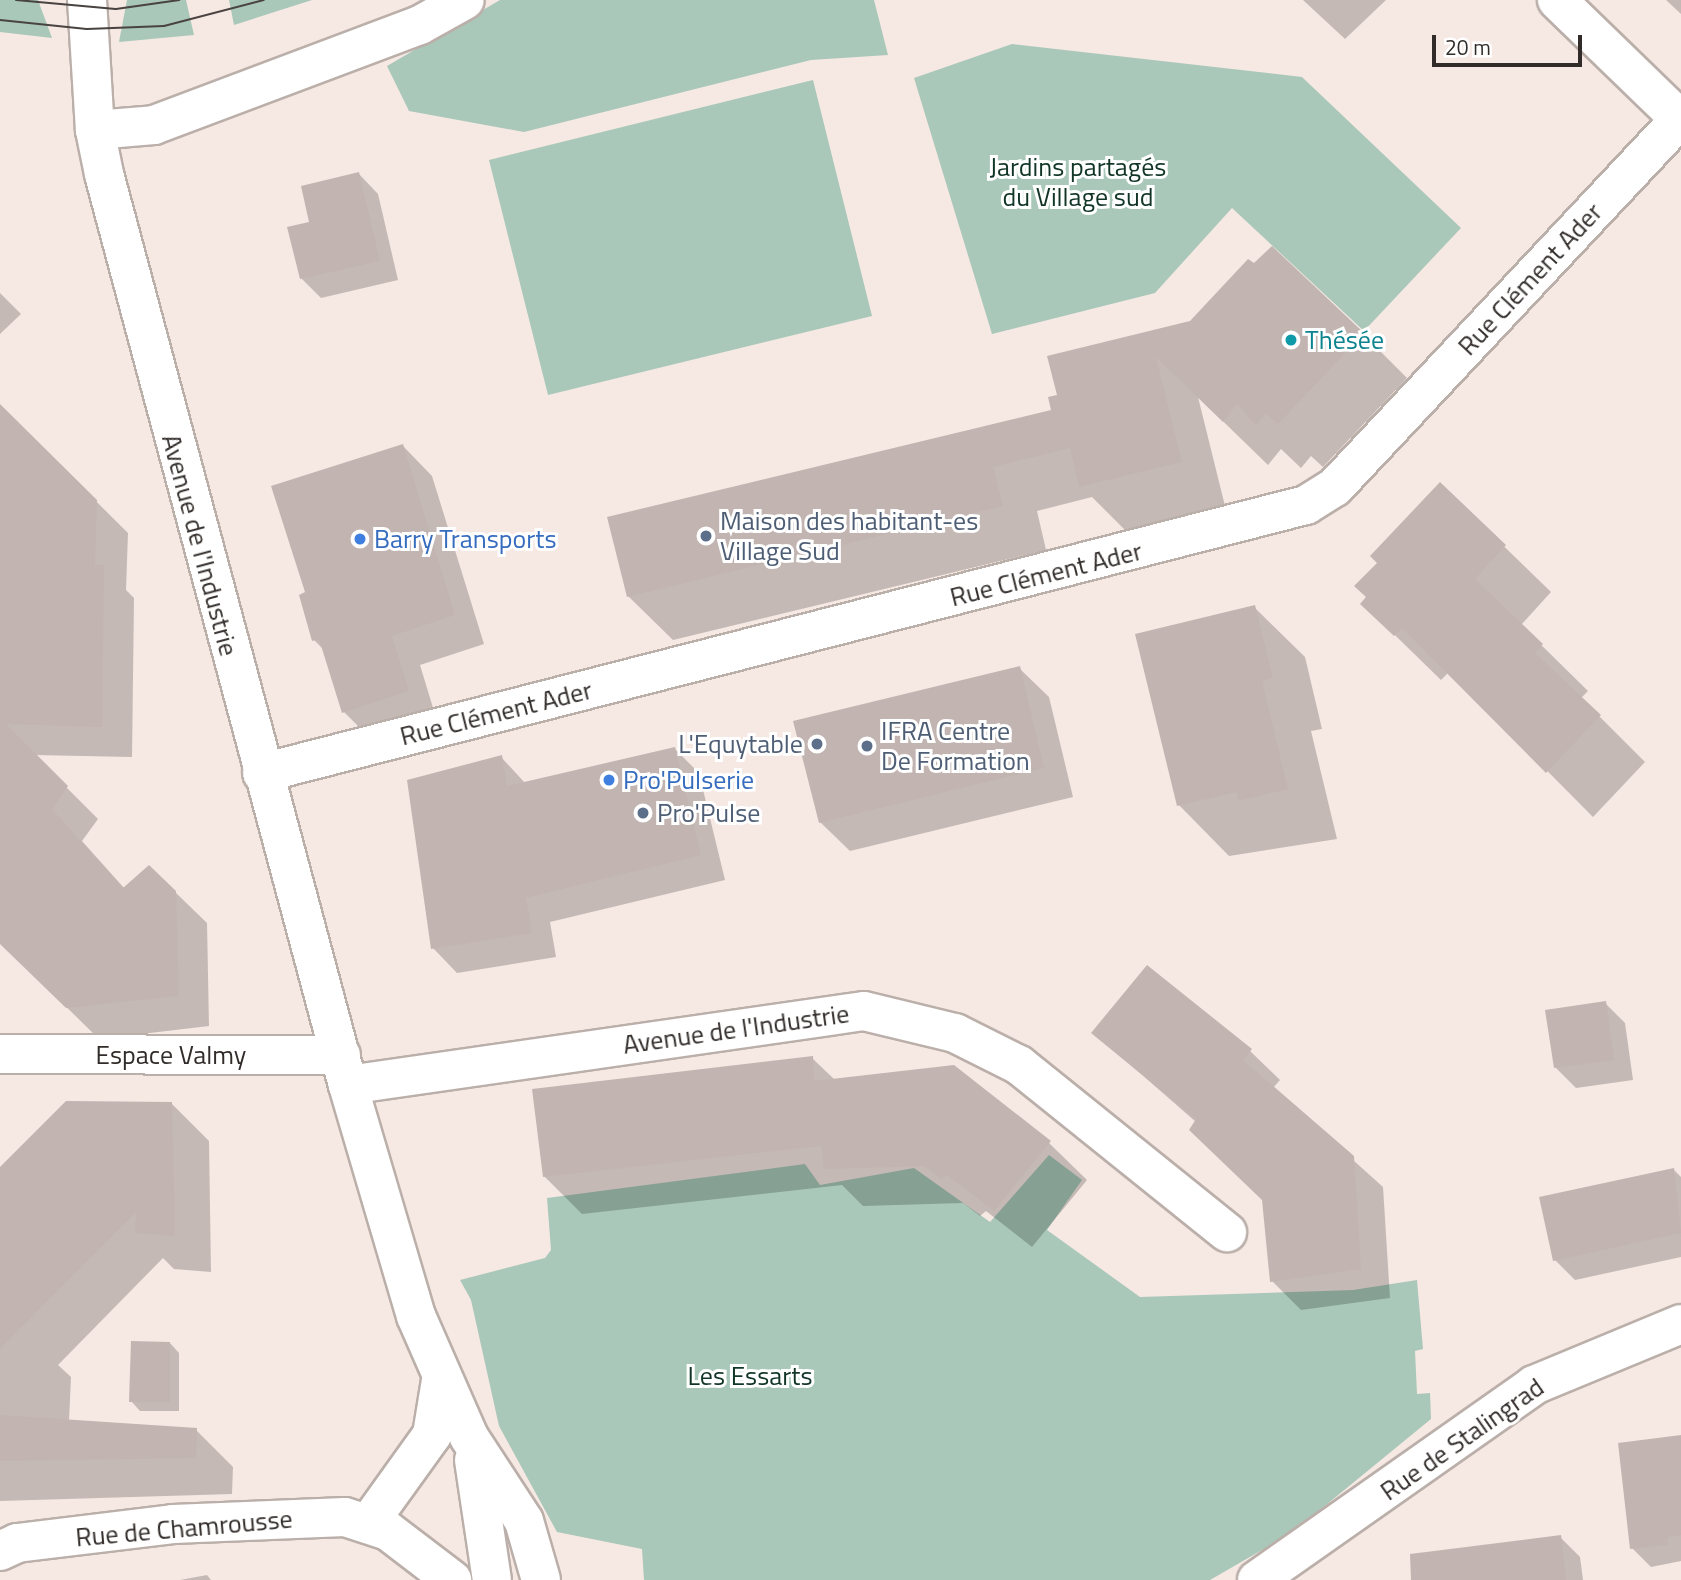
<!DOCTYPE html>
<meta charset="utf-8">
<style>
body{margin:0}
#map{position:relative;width:1681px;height:1580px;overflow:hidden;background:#f6e8e3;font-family:"Titillium Web",sans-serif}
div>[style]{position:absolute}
.green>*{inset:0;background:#a9c8b9}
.shadow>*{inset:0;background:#0003}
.building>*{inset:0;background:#c2b5b1}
.roads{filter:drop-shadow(2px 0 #bbafaa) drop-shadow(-2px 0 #bbafaa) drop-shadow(0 2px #bbafaa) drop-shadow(0 -2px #bbafaa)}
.minor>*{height:38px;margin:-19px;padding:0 19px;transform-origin:19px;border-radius:19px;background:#fff}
.tertiary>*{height:38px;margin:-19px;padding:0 19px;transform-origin:19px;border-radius:19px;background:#fff}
.tram>*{height:2px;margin:-1px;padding:0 1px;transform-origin:1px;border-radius:1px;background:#494341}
.dots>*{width:19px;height:19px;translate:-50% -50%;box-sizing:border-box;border:4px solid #fff;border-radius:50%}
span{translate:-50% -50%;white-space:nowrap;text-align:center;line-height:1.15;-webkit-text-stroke:6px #fff;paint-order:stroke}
.park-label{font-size:26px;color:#113527}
.street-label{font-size:26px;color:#312c2a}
.culture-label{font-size:26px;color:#0d838f}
.left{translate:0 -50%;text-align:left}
.service-label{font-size:26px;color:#4e5e75}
.right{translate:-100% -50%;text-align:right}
.shop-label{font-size:26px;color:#366cbe}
.scale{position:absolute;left:1432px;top:35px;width:150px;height:32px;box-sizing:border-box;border:4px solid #312c2a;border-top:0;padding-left:9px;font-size:21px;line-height:24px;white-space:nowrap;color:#312c2a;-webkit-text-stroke:5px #fff;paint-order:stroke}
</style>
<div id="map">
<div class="green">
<i style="clip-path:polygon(0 0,38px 0,52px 38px,0 32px)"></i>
<i style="clip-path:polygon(127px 0,186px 0,194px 35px,119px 42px)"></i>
<i style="clip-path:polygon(229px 0,312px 0,234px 25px)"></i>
<i style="clip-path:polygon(500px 0,874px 0,888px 55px,811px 60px,524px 132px,409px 111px,387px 66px)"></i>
<i style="clip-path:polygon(1012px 44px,1302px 77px,1461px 228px,1364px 331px,1232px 208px,1155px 293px,992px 334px,914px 78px)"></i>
<i style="clip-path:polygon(813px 80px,872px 316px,548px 395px,489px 160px)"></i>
<i style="clip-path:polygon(1049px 1155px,1082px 1180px,1047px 1230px,1140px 1297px,1353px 1290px,1417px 1280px,1423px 1349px,1415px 1351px,1417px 1394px,1430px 1393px,1431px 1419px,1293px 1532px,1210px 1580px,644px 1580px,642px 1549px,557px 1532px,499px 1426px,471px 1300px,460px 1280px,545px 1258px,551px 1250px,547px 1198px,805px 1164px,820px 1185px,914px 1168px,990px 1222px)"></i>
</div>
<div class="shadow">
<i style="clip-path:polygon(1303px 0,1386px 0,1345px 39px)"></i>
<i style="clip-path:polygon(1666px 0,1681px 0,1681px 14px)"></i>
<i style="clip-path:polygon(359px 174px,378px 194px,398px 280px,321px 298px,301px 278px,311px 224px)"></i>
<i style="clip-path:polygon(0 293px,21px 314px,0 334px)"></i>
<i style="clip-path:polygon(1363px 334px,1407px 378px,1323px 467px,1311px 456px,1301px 468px,1281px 449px,1268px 465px,1198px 397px,1225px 506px,1125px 530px,1092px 497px,1037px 511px,1046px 550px,673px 640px,628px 596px,1053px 411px,1059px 396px,1050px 357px)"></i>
<i style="clip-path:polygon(0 406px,128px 533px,126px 590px,134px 598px,132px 757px,34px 755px,98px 819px,82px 841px,125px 889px,175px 892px,207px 923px,209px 1026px,99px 1039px,0 942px)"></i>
<i style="clip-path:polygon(403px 446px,432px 476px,484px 644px,420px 665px,437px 721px,373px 741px,344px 712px,325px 651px,314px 640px,307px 593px)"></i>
<i style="clip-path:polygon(1440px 484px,1551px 592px,1521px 625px,1588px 691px,1581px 698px,1645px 762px,1593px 817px,1449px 672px,1441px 680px,1363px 604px,1379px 563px)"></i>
<i style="clip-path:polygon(1254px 607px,1305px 657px,1322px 729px,1311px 731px,1337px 839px,1229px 856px,1179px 805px)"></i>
<i style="clip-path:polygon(1019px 668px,1049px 697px,1073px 797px,850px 851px,820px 822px)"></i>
<i style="clip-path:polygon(675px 749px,699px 773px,725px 880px,550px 922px,556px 957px,457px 973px,433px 948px,501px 757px,526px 784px)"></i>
<i style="clip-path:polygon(1605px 1003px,1625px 1023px,1633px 1080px,1576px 1088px,1556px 1068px)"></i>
<i style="clip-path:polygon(1094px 1033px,1250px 1051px,1280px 1080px,1273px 1088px,1383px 1187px,1390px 1298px,1301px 1310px,1272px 1281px,1264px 1201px,1196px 1122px)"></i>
<i style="clip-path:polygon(812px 1058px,835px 1080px,1049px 1143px,1087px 1180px,1032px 1247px,986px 1211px,980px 1216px,963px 1203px,863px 1206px,842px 1185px,582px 1214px,544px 1176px)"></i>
<i style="clip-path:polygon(172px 1104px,209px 1141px,211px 1272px,174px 1269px,163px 1258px,58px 1365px,71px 1377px,69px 1421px,196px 1430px,233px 1467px,232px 1494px,0 1501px,0 1169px)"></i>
<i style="clip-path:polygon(1674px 1170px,1681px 1177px,1681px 1257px,1575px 1280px,1555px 1260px)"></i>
<i style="clip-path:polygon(170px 1343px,179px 1353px,179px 1411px,140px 1411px,131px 1401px)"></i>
<i style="clip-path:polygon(1681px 1437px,1681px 1561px,1651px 1567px,1632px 1548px)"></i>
<i style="clip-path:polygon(1560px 1537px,1580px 1557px,1583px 1580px,1488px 1580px)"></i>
<i style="clip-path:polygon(207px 1575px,211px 1580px,180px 1580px)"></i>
</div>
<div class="building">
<i style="clip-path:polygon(359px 172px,380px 261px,300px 279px,287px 227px,309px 222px,301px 186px)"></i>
<i style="clip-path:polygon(1272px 246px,1364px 333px,1278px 424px,1266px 413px,1256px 426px,1237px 404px,1223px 422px,1156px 357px,1182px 462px,1079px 487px,1070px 448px,993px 467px,1003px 506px,627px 597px,607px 517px,1051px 410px,1048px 397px,1057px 395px,1047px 356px,1190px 321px,1248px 259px,1254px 263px)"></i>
<i style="clip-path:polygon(0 404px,97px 500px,95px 565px,104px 565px,102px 727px,6px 724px,68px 786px,52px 809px,123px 888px,149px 865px,176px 891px,179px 996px,66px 1008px,0 944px)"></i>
<i style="clip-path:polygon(403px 444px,455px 615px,392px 636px,409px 691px,342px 713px,319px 639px,312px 641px,299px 595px,305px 592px,271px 486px)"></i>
<i style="clip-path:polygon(1440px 482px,1506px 545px,1475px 579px,1543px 644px,1535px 653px,1601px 715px,1546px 773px,1402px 628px,1394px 636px,1360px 604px,1366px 597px,1354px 586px,1377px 563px,1370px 556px)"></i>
<i style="clip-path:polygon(1255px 605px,1273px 678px,1262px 681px,1288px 789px,1238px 801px,1237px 792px,1177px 806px,1135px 634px)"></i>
<i style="clip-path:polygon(1020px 666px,1044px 768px,819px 823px,793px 721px)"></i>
<i style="clip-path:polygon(675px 747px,701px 855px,526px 898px,532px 933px,431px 949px,407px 780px,502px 755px,507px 786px)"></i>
<i style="clip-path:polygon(1147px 965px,1252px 1049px,1243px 1060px,1354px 1156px,1361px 1269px,1270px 1282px,1262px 1200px,1189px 1130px,1196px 1119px,1091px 1033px)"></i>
<i style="clip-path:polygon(1606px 1001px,1614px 1060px,1554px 1068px,1545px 1010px)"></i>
<i style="clip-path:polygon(813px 1056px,814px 1081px,954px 1065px,1051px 1141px,994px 1211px,947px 1175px,941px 1179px,924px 1166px,824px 1169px,821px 1146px,543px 1177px,532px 1089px)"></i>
<i style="clip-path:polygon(66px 1101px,172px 1102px,175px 1236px,135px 1233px,136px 1212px,0 1349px,0 1167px)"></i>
<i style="clip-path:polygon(1674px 1168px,1681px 1233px,1553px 1261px,1539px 1197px)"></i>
<i style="clip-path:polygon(131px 1341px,170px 1342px,170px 1402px,129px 1402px)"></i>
<i style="clip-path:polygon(0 1415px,197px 1428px,196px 1458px,0 1461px)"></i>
<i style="clip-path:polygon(1681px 1435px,1681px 1535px,1668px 1537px,1668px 1545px,1630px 1549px,1618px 1443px)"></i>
<i style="clip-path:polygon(1561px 1535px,1566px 1580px,1411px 1580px,1410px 1554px)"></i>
</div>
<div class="roads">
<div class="minor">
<i style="left:1557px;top:0;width:173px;rotate:44.1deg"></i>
<i style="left:95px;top:130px;width:59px;rotate:-4.8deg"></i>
<i style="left:154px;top:125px;width:284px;rotate:-20.6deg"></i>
<i style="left:420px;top:25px;width:51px;rotate:-29.1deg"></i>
<i style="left:262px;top:773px;width:1078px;rotate:-14.4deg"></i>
<i style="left:1306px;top:505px;width:34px;rotate:-32deg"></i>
<i style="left:1335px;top:487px;width:506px;rotate:-46.84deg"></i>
<i style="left:0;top:1054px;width:341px;rotate:0.2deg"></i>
<i style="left:348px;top:1085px;width:521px;rotate:-8.16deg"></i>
<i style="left:864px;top:1011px;width:94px;rotate:13.6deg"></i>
<i style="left:955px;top:1033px;width:72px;rotate:26.6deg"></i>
<i style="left:1019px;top:1065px;width:267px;rotate:38.8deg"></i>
<i style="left:368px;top:1524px;width:110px;rotate:-54.3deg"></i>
<i style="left:432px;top:1435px;width:56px;rotate:-80.7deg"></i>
<i style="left:0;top:1551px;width:19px;rotate:-25deg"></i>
<i style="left:17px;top:1543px;width:157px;rotate:-6.9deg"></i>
<i style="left:173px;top:1524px;width:172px;rotate:-2.3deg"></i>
<i style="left:345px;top:1517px;width:45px;rotate:18deg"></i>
<i style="left:388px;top:1531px;width:81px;rotate:37.4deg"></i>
</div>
<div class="tertiary">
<i style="left:87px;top:0;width:130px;rotate:86.5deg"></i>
<i style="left:95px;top:130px;width:45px;rotate:78.4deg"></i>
<i style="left:104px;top:174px;width:943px;rotate:75.01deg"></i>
<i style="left:348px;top:1085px;width:241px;rotate:73.6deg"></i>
<i style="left:416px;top:1316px;width:132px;rotate:66.3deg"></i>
<i style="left:469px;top:1437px;width:100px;rotate:56.8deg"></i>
<i style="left:524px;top:1521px;width:61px;rotate:73.9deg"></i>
<i style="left:474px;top:1460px;width:121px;rotate:81.5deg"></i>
<i style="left:1257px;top:1580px;width:339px;rotate:-35.1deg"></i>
<i style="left:1534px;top:1385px;width:159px;rotate:-22.5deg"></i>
</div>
</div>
<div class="tram">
<i style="left:16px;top:0;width:100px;rotate:5.1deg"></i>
<i style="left:116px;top:9px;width:64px;rotate:-8.1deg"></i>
<i style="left:0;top:20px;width:87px;rotate:5.9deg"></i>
<i style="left:87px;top:29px;width:77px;rotate:-2.2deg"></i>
<i style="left:164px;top:26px;width:103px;rotate:-14.6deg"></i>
</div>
<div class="dots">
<i style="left:1291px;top:340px;background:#0f9aa8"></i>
<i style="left:706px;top:536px;background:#5c6f8a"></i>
<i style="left:360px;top:539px;background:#3f7fe0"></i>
<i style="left:817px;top:744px;background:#5c6f8a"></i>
<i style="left:867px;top:746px;background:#5c6f8a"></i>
<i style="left:609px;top:780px;background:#3f7fe0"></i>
<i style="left:643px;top:813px;background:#5c6f8a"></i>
</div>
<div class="park-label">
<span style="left:1078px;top:182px">Jardins partagés<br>du Village sud</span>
<span style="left:750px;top:1376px">Les Essarts</span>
</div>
<div class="street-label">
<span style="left:1530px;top:279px;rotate:-47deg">Rue Clément Ader</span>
<span style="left:200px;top:545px;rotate:75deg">Avenue de l'Industrie</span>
<span style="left:1046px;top:574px;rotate:-14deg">Rue Clément Ader</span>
<span style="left:496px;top:713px;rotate:-14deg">Rue Clément Ader</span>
<span style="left:736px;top:1029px;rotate:-8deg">Avenue de l'Industrie</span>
<span style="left:171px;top:1055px">Espace Valmy</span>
<span style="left:1462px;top:1439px;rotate:-35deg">Rue de Stalingrad</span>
<span style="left:184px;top:1528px;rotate:-5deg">Rue de Chamrousse</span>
</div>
<div class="culture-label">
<span class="left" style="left:1305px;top:340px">Thésée</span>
</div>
<div class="service-label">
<span class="left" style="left:720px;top:536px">Maison des habitant-es<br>Village Sud</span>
<span class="left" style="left:881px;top:746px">IFRA Centre<br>De Formation</span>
<span class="right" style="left:803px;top:744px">L'Equytable</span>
<span class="left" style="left:657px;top:813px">Pro'Pulse</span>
</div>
<div class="shop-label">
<span class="left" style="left:374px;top:539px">Barry Transports</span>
<span class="left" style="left:623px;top:780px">Pro'Pulserie</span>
</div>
<div class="scale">20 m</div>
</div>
